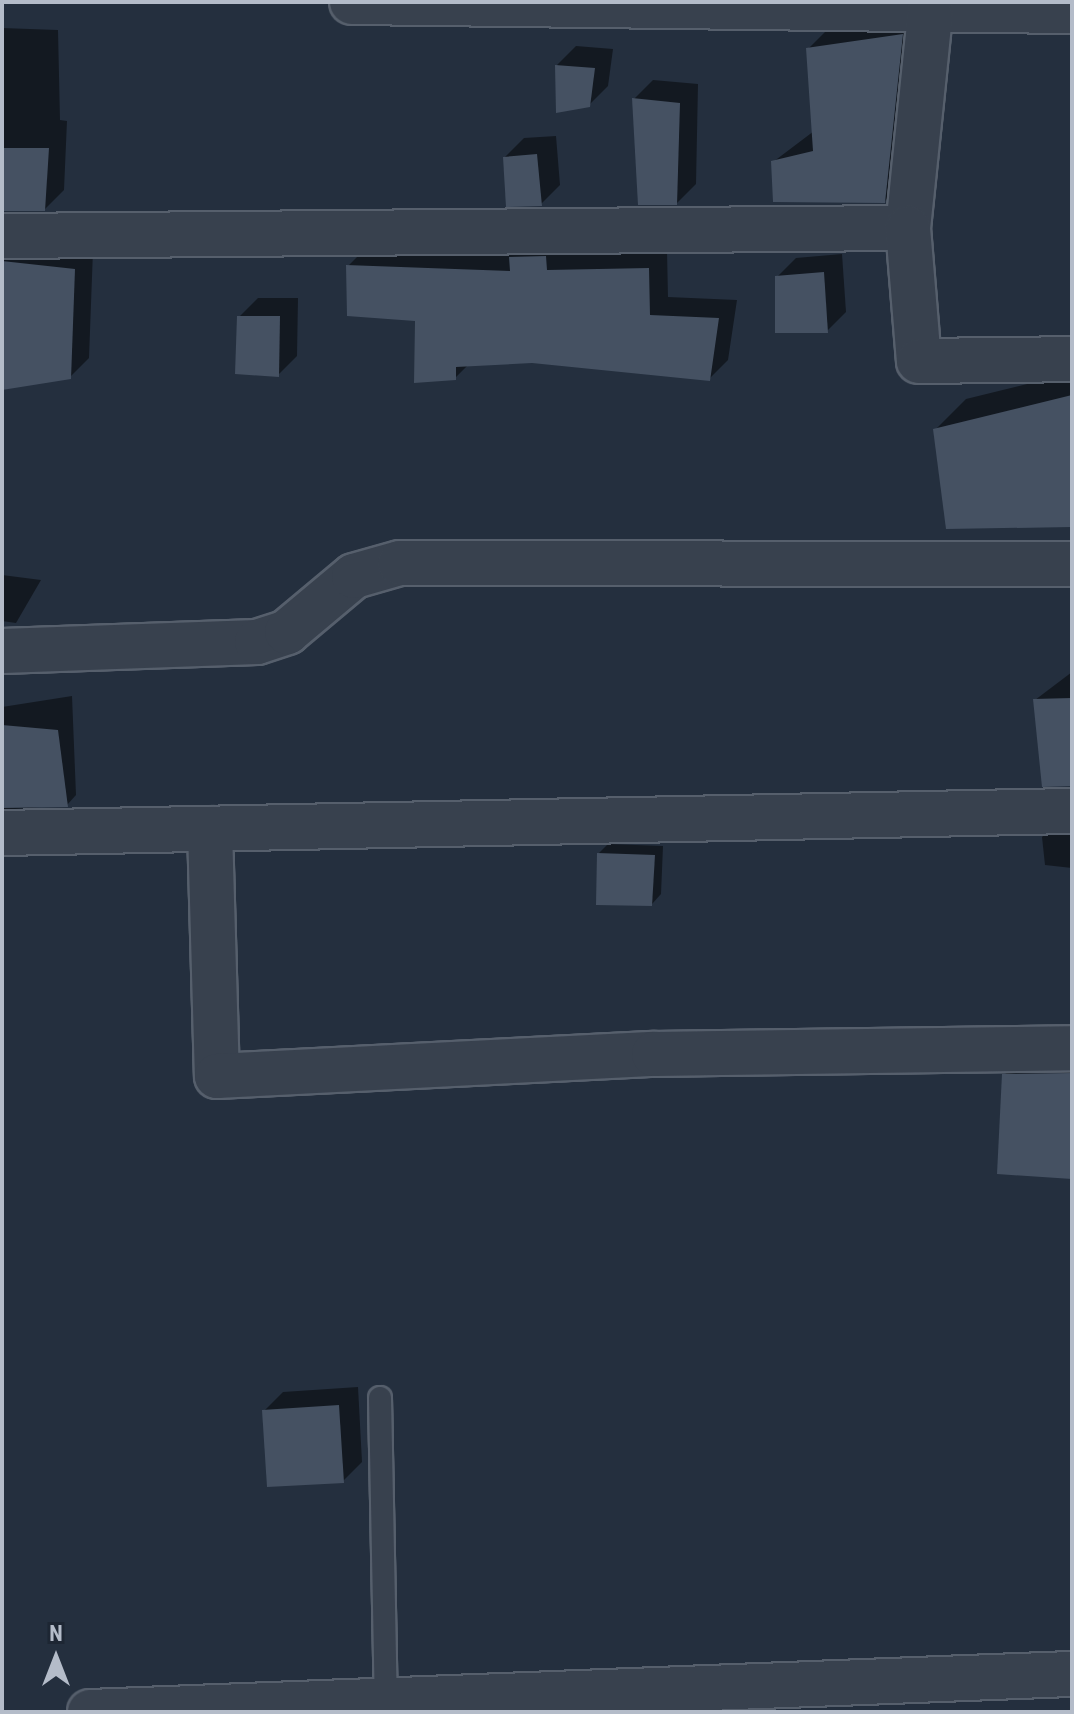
<!DOCTYPE html>
<style>
body{margin:0}
#map{position:relative;width:1074px;height:1714px;overflow:hidden;background:#242f3e;font-family:"Roboto Condensed",sans-serif}
div>[style]{position:absolute}
.shadow>*{inset:0;background:#0007}
.building>*{inset:0;background:#455162}
.roads{filter:drop-shadow(2px 0 #565f6c) drop-shadow(-2px 0 #565f6c) drop-shadow(0 2px #565f6c) drop-shadow(0 -2px #565f6c)}
.lane>*{height:22px;margin:-11px;padding:0 11px;transform-origin:11px;border-radius:11px;background:#38414e}
.street>*{height:44px;margin:-22px;padding:0 22px;transform-origin:22px;border-radius:22px;background:#38414e}
span{translate:-50% -50%;white-space:nowrap;text-align:center;line-height:1.15;-webkit-text-stroke:6px #1d2633;paint-order:stroke}
.frame{position:absolute;inset:0;border:4px solid #b4bcc9;pointer-events:none}
.north{position:absolute;left:16px;top:1618px;width:80px;height:80px;-webkit-text-stroke:6px #1d2633;paint-order:stroke;rotate:0deg;font-size:22px;font-weight:700;line-height:32px;text-align:center;color:#b4bcc9}
.north::after{content:'';display:block;margin:auto;width:28px;height:36px;background:#b4bcc9;clip-path:polygon(50% 0,100% 100%,50% 72%,0 100%)}
</style>
<div id="map">
<div class="shadow">
<i style="clip-path:polygon(929px 8px,912px 174px,885px 201px,773px 162px,814px 131px,808px 49px,836px 21px)"></i>
<i style="clip-path:polygon(2px 28px,58px 30px,60px 120px,67px 121px,64px 190px,45px 209px,2px 209px)"></i>
<i style="clip-path:polygon(576px 46px,613px 49px,608px 86px,589px 105px,557px 65px)"></i>
<i style="clip-path:polygon(653px 80px,698px 84px,696px 184px,677px 203px,634px 99px)"></i>
<i style="clip-path:polygon(556px 136px,560px 185px,541px 204px,505px 157px,524px 138px)"></i>
<i style="clip-path:polygon(2px 238px,93px 250px,89px 358px,70px 377px,2px 386px)"></i>
<i style="clip-path:polygon(367px 247px,667px 250px,668px 297px,737px 300px,728px 360px,709px 379px,532px 361px,469px 364px,455px 378px,417px 319px,348px 266px)"></i>
<i style="clip-path:polygon(842px 254px,846px 312px,827px 331px,777px 277px,796px 258px)"></i>
<i style="clip-path:polygon(258px 298px,298px 298px,297px 356px,278px 375px,239px 317px)"></i>
<i style="clip-path:polygon(1072px 373px,1072px 525px,935px 430px,966px 399px)"></i>
<i style="clip-path:polygon(2px 575px,41px 580px,16px 623px,2px 621px)"></i>
<i style="clip-path:polygon(1072px 672px,1072px 786px,1044px 785px,1035px 700px)"></i>
<i style="clip-path:polygon(72px 696px,76px 795px,67px 805px,2px 810px,2px 707px)"></i>
<i style="clip-path:polygon(1069px 810px,1072px 868px,1045px 865px,1042px 837px)"></i>
<i style="clip-path:polygon(608px 844px,663px 846px,661px 894px,652px 904px,599px 853px)"></i>
<i style="clip-path:polygon(1072px 1047px,1072px 1177px,1004px 1075px,1029px 1051px)"></i>
<i style="clip-path:polygon(358px 1387px,362px 1462px,343px 1481px,264px 1411px,283px 1392px)"></i>
</div>
<div class="building">
<i style="clip-path:polygon(903px 34px,885px 203px,773px 202px,771px 161px,813px 151px,806px 48px)"></i>
<i style="clip-path:polygon(555px 65px,595px 68px,590px 107px,556px 113px)"></i>
<i style="clip-path:polygon(632px 98px,680px 103px,677px 205px,638px 205px)"></i>
<i style="clip-path:polygon(2px 148px,49px 148px,45px 211px,2px 211px)"></i>
<i style="clip-path:polygon(537px 154px,542px 206px,506px 207px,503px 157px)"></i>
<i style="clip-path:polygon(546px 256px,547px 270px,649px 268px,650px 315px,719px 318px,710px 381px,532px 363px,456px 367px,456px 380px,414px 383px,415px 321px,347px 316px,346px 265px,510px 271px,509px 257px)"></i>
<i style="clip-path:polygon(2px 261px,75px 269px,71px 379px,2px 390px)"></i>
<i style="clip-path:polygon(824px 272px,828px 333px,775px 333px,775px 276px)"></i>
<i style="clip-path:polygon(237px 316px,280px 316px,279px 377px,235px 374px)"></i>
<i style="clip-path:polygon(1072px 395px,1072px 527px,946px 529px,933px 429px)"></i>
<i style="clip-path:polygon(1072px 698px,1072px 786px,1042px 787px,1033px 699px)"></i>
<i style="clip-path:polygon(2px 725px,58px 730px,68px 807px,2px 808px)"></i>
<i style="clip-path:polygon(597px 853px,655px 855px,652px 906px,596px 905px)"></i>
<i style="clip-path:polygon(1072px 1073px,1072px 1179px,997px 1174px,1002px 1074px)"></i>
<i style="clip-path:polygon(339px 1405px,344px 1483px,267px 1487px,262px 1410px)"></i>
</div>
<div class="roads">
<div class="lane">
<i style="left:380px;top:1398px;width:304px;rotate:88.9deg"></i>
</div>
<div class="street">
<i style="left:352px;top:2px;width:720px;rotate:0.72deg"></i>
<i style="left:908px;top:228px;width:215px;rotate:-84.1deg"></i>
<i style="left:2px;top:236px;width:906px;rotate:-0.51deg"></i>
<i style="left:908px;top:228px;width:133px;rotate:85.3deg"></i>
<i style="left:919px;top:361px;width:153px;rotate:-0.7deg"></i>
<i style="left:2px;top:651px;width:255px;rotate:-2deg"></i>
<i style="left:257px;top:642px;width:32px;rotate:-18deg"></i>
<i style="left:287px;top:632px;width:87px;rotate:-39.9deg"></i>
<i style="left:354px;top:576px;width:48px;rotate:-15.8deg"></i>
<i style="left:400px;top:563px;width:672px;rotate:0.09deg"></i>
<i style="left:210px;top:829px;width:247px;rotate:88.4deg"></i>
<i style="left:217px;top:1076px;width:438px;rotate:-2.9deg"></i>
<i style="left:654px;top:1054px;width:418px;rotate:-0.8deg"></i>
<i style="left:2px;top:833px;width:1070px;rotate:-1.18deg"></i>
<i style="left:90px;top:1712px;width:983px;rotate:-2.22deg"></i>
</div>
</div>
<div class="frame"></div>
<div class="north">N</div>
</div>
